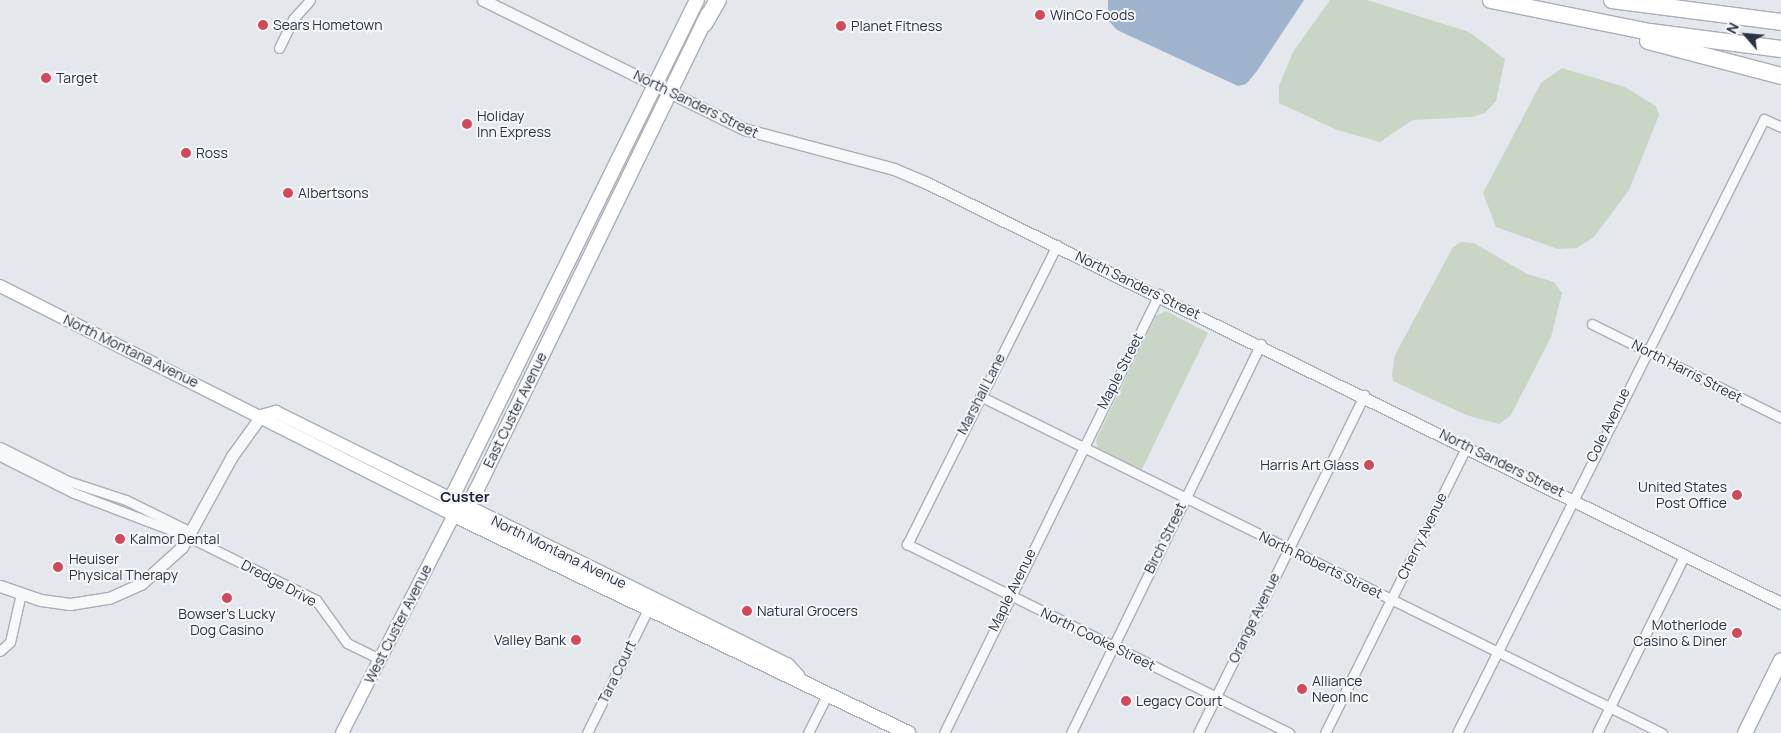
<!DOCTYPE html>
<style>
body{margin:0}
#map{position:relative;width:1781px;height:733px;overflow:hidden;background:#e4e7ec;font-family:Manrope,sans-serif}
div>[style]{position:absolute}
.green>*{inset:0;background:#c9d6c5}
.water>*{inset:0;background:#9fb4cc}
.roads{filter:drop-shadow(1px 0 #a9aeb7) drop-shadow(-1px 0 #a9aeb7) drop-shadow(0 1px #a9aeb7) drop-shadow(0 -1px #a9aeb7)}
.minor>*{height:9px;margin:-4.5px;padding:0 4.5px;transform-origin:4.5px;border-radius:4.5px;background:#f7f8fa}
.tertiary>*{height:11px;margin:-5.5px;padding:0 5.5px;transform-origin:5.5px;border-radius:5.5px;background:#f7f8fa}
.secondary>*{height:12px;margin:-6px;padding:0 6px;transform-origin:6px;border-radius:6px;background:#fff}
.primary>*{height:14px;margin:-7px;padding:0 7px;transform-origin:7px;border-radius:7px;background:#fff}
.motorway>*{height:16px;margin:-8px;padding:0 8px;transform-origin:8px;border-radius:8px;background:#fff}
.dots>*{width:14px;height:14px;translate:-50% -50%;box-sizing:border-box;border:2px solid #f4f6f9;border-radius:50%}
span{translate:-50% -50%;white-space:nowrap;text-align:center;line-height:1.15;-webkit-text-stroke:4px #f4f6f9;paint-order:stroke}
.poi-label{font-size:14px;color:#2b3445}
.left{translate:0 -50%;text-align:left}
.right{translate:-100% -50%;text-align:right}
.street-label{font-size:14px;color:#2b3445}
.neighbourhood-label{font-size:15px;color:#1d2536;font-weight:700}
.north{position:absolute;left:1721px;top:10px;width:50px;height:50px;-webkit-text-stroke:4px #f4f6f9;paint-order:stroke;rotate:297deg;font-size:14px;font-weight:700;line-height:20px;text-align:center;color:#2b3445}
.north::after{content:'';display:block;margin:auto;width:18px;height:22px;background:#2b3445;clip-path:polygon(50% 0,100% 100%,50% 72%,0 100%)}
</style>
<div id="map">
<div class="green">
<i style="clip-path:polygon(1330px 0,1367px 0,1469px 32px,1505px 59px,1496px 101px,1485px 113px,1472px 117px,1413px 120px,1380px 142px,1337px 130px,1279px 103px,1279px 86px,1293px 52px)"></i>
<i style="clip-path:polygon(1562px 68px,1625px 87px,1656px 106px,1659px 115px,1629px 190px,1594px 237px,1577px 248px,1558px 249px,1496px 227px,1483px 193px,1541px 83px)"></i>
<i style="clip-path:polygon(1461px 242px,1474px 243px,1527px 274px,1554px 282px,1562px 293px,1551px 337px,1511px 415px,1499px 424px,1466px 415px,1393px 381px,1392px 375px,1395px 355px,1453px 247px)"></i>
<i style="clip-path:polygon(1166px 311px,1208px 333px,1141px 471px,1098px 450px,1096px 440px,1156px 316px)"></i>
</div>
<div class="water">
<i style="clip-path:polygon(1108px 0,1304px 0,1257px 71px,1246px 84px,1238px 86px,1117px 30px,1108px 20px)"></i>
</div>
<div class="roads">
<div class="minor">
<i style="left:279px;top:48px;width:32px;rotate:-64deg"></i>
<i style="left:293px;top:19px;width:25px;rotate:-48deg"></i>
<i style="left:1057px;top:245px;width:335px;rotate:116.6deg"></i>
<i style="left:907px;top:544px;width:426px;rotate:26.3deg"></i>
<i style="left:1592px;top:324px;width:211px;rotate:26.4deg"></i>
<i style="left:980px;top:396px;width:761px;rotate:26.3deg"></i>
<i style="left:0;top:447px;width:76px;rotate:26.6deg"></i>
<i style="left:68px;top:481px;width:61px;rotate:18.1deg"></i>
<i style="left:126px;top:500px;width:64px;rotate:26.2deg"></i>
<i style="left:183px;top:528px;width:11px;rotate:56deg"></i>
<i style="left:0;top:456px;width:83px;rotate:26.6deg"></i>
<i style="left:74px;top:493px;width:123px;rotate:20.9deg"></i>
<i style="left:189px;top:537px;width:142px;rotate:26.4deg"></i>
<i style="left:316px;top:600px;width:53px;rotate:54.2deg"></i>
<i style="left:347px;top:643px;width:37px;rotate:26deg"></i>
<i style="left:0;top:651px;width:13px;rotate:-42deg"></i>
<i style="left:10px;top:642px;width:50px;rotate:-77.3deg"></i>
<i style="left:587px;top:733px;width:136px;rotate:-63.8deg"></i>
<i style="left:808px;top:733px;width:45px;rotate:-63.4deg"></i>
<i style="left:944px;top:733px;width:489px;rotate:-63.9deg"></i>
<i style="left:1071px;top:733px;width:433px;rotate:-64deg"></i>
<i style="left:1198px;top:733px;width:377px;rotate:-63.8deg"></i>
<i style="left:1325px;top:733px;width:320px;rotate:-63.7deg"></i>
<i style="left:1457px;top:733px;width:686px;rotate:-63.43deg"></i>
<i style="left:1764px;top:119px;width:19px;rotate:25deg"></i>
<i style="left:1597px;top:733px;width:199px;rotate:-63.8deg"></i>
</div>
<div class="tertiary">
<i style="left:483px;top:0;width:291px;rotate:26.3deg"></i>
<i style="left:744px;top:129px;width:155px;rotate:14.9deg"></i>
<i style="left:894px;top:169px;width:36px;rotate:23deg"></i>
<i style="left:927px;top:183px;width:952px;rotate:26.19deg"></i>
<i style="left:0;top:586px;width:43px;rotate:18.9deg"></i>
<i style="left:41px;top:600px;width:29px;rotate:8deg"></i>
<i style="left:70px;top:604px;width:39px;rotate:-9deg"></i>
<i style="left:109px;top:598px;width:35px;rotate:-24deg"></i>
<i style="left:141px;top:584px;width:55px;rotate:-42.1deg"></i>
<i style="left:182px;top:547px;width:104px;rotate:-61.2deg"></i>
<i style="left:232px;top:456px;width:49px;rotate:-54.1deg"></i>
</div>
<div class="secondary">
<i style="left:0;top:286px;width:508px;rotate:26.77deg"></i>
<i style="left:454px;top:515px;width:245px;rotate:117.2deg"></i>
<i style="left:261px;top:416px;width:16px;rotate:-15deg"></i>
<i style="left:276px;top:412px;width:213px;rotate:26.4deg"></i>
</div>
<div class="primary">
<i style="left:467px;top:507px;width:357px;rotate:26.3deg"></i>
<i style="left:787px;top:665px;width:16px;rotate:47deg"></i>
<i style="left:454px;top:515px;width:15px;rotate:-32deg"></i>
<i style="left:467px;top:507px;width:21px;rotate:-61deg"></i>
<i style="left:477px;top:489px;width:528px;rotate:-64.07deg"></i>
<i style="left:454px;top:515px;width:16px;rotate:-101deg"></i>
<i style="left:451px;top:499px;width:556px;rotate:-63.76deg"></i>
<i style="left:454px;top:515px;width:504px;rotate:25.65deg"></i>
<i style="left:1745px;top:733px;width:81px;rotate:-63.7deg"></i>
</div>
<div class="motorway">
<i style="left:1491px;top:0;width:162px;rotate:11.4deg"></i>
<i style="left:1650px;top:32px;width:132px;rotate:7.4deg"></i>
<i style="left:1612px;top:0;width:170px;rotate:7.4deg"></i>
<i style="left:704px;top:24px;width:28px;rotate:-60deg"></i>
<i style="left:1648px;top:41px;width:138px;rotate:14.7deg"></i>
</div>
</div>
<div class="dots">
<i style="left:1040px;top:15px;background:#d1495b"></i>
<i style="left:263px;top:25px;background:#d1495b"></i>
<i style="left:841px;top:26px;background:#d1495b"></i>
<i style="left:46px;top:78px;background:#d1495b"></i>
<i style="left:467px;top:124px;background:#d1495b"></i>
<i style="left:186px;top:153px;background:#d1495b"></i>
<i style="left:288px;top:193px;background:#d1495b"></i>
<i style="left:1369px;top:465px;background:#d1495b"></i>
<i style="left:1737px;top:495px;background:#d1495b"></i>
<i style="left:120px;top:539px;background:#d1495b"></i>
<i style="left:58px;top:567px;background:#d1495b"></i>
<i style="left:227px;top:598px;background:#d1495b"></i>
<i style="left:747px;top:611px;background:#d1495b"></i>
<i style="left:1737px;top:633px;background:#d1495b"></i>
<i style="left:576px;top:640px;background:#d1495b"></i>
<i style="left:1302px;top:689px;background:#d1495b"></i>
<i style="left:1126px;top:701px;background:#d1495b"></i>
</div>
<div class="poi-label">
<span class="left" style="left:1050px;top:15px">WinCo Foods</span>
<span class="left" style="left:273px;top:25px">Sears Hometown</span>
<span class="left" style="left:851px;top:26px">Planet Fitness</span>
<span class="left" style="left:56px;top:78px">Target</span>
<span class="left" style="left:477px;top:124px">Holiday<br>Inn Express</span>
<span class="left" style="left:196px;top:153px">Ross</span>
<span class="left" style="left:298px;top:193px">Albertsons</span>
<span class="right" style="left:1359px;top:465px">Harris Art Glass</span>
<span class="right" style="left:1727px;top:495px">United States<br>Post Office</span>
<span class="left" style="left:130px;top:539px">Kalmor Dental</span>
<span class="left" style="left:69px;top:567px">Heuiser<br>Physical Therapy</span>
<span class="left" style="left:757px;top:611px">Natural Grocers</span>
<span style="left:227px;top:622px">Bowser's Lucky<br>Dog Casino</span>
<span class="right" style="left:1727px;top:633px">Motherlode<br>Casino &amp; Diner</span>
<span class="right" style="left:566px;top:640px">Valley Bank</span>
<span class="left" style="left:1312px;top:689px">Alliance<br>Neon Inc</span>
<span class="left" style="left:1136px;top:701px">Legacy Court</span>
</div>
<div class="street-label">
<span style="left:696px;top:104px;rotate:26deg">North Sanders Street</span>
<span style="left:1138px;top:285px;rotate:26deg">North Sanders Street</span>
<span style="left:131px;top:351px;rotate:26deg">North Montana Avenue</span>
<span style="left:1120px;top:371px;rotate:-63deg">Maple Street</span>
<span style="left:1687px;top:371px;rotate:27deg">North Harris Street</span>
<span style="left:981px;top:394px;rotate:-63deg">Marshall Lane</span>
<span style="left:515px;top:410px;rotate:-64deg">East Custer Avenue</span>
<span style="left:1608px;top:425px;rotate:-64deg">Cole Avenue</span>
<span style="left:1502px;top:463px;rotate:26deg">North Sanders Street</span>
<span style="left:1422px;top:536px;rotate:-64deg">Cherry Avenue</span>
<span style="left:1165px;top:538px;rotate:-64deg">Birch Street</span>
<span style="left:559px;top:552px;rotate:26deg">North Montana Avenue</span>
<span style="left:1321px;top:565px;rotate:26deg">North Roberts Street</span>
<span style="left:279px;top:583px;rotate:28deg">Dredge Drive</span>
<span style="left:1012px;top:590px;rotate:-64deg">Maple Avenue</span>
<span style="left:1254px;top:618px;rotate:-64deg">Orange Avenue</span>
<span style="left:398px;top:624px;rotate:-63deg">West Custer Avenue</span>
<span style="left:1098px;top:639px;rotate:26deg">North Cooke Street</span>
<span style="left:617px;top:672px;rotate:-64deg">Tara Court</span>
</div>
<div class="neighbourhood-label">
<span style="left:465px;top:497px">Custer</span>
</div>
<div class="north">N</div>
</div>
